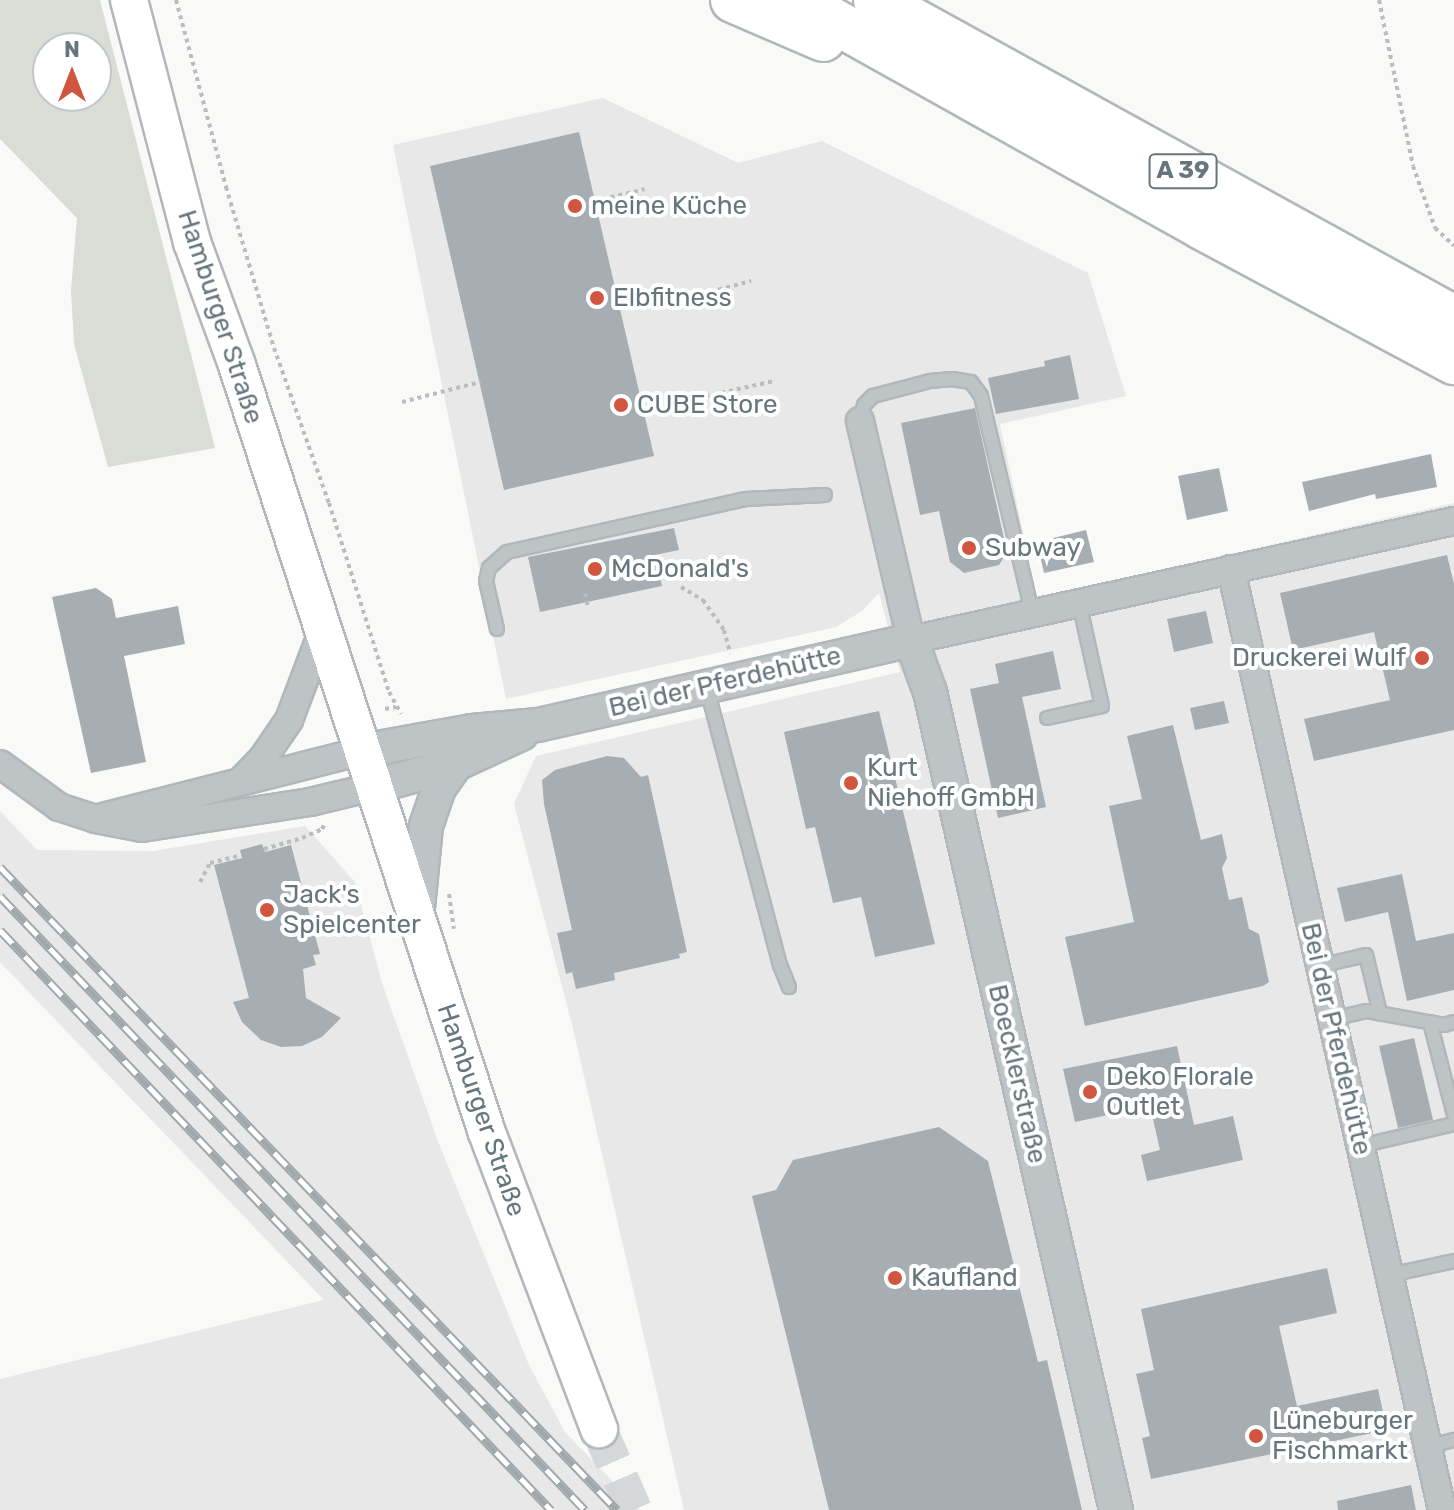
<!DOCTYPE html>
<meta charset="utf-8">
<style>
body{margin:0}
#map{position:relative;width:1454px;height:1510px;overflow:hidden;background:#f9f9f7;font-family:Rubik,sans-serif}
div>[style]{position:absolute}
.built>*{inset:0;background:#e7e8e7}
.green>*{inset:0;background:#d9ddd6}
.building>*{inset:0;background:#a6aeb3}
.secondary-tunnel>*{height:36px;margin-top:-18px;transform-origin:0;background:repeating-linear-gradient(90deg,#d4d8d9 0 36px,transparent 0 54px)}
.path>*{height:4px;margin-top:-2px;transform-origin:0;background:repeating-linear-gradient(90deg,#b9bdbe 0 4px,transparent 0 8px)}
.roads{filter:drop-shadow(2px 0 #b1b7bb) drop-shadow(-2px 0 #b1b7bb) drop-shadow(0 2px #b1b7bb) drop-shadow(0 -2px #b1b7bb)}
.service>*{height:12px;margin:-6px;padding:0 6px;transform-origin:6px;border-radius:6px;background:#bec3c6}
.minor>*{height:26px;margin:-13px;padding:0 13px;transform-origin:13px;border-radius:13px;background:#bec3c6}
.tertiary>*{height:32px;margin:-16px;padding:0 16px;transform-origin:16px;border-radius:16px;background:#bec3c6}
.secondary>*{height:36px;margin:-18px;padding:0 18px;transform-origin:18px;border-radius:18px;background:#fff}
.motorway>*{height:44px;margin:-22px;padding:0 22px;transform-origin:22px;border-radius:22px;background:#fff}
.rail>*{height:9px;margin-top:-4.5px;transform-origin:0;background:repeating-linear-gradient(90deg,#fff 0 18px,#a1a8ac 0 36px);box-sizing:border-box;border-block:2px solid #a1a8ac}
.dots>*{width:22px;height:22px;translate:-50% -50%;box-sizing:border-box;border:4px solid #fff;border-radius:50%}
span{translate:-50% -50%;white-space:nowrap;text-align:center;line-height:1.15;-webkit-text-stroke:8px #fff;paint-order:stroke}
.shield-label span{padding:2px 6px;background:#fff;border:2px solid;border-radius:6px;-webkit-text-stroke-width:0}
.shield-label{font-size:24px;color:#66767e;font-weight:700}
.poi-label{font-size:26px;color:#66767e}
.left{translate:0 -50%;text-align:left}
.right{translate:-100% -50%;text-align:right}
.street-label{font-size:26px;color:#66767e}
.north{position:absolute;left:32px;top:32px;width:80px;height:80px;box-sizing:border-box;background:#fff;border:2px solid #c2c8cb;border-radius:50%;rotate:0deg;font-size:22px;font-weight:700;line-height:32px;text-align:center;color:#66767e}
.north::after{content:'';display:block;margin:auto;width:28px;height:36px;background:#d05640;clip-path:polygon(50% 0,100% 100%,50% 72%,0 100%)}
</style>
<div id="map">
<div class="built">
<i style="clip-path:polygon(603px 98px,738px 163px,822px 141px,1088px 273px,1126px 396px,1000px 424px,1037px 598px,1454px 503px,1454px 1510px,684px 1510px,572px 1024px,514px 804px,536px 756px,900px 672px,879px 593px,862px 611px,836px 627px,506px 699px,393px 145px)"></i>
<i style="clip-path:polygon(0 811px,37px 850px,153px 851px,305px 826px,355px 882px,382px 983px,439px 1144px,529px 1365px,565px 1432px,640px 1510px,0 1510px,0 1379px,324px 1300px,0 962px)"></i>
</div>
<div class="green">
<i style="clip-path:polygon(evenodd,0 0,100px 0,215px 448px,108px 467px,74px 344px,71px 290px,77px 218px,0 139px,0 0,96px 48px,96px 96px,48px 96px,48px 48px,96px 48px)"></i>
</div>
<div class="building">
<i style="clip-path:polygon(579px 132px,654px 456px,504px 490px,430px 166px)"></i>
<i style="clip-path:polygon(1070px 355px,1079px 399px,996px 414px,988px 378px,1045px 366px,1044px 361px)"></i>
<i style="clip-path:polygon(975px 408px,1007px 552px,999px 565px,964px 573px,950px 562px,939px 511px,920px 515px,901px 423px)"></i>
<i style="clip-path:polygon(1431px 454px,1437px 487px,1376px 499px,1375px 494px,1309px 511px,1302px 482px)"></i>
<i style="clip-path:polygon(1219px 468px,1228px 511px,1187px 520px,1178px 476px)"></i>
<i style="clip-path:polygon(674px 528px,679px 550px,655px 555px,662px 586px,540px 612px,528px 557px)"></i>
<i style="clip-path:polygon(1086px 530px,1094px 562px,1044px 573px,1037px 542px)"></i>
<i style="clip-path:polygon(1447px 555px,1454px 584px,1454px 730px,1314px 761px,1304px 719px,1390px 700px,1374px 632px,1293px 650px,1280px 593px)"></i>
<i style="clip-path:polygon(96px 588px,112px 599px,116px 618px,178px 606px,185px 644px,124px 656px,146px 762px,91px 773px,52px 597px)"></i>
<i style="clip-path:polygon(1206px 611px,1213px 643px,1174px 652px,1167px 619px)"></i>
<i style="clip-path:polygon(1053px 651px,1061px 689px,1022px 697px,1046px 807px,998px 818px,970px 689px,999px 683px,995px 664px)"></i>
<i style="clip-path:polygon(1224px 701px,1229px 723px,1195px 730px,1190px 708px)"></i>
<i style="clip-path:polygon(879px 711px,935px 944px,875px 957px,861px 897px,833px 903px,815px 827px,806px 829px,784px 732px)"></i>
<i style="clip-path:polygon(1173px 725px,1201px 840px,1222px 834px,1227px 858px,1222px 868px,1229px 900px,1242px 897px,1249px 929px,1259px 934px,1269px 982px,1263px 986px,1085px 1026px,1065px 937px,1134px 922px,1109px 806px,1142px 799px,1127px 736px)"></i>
<i style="clip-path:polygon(607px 756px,624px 758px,641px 777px,648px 775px,687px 952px,679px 954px,680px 958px,614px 973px,615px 980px,576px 989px,572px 972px,566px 974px,557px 933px,572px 930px,544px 804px,542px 780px,555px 770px)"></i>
<i style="clip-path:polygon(262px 844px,265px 852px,291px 845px,320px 954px,313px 955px,316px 965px,303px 969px,306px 998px,341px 1018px,322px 1037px,302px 1046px,281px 1047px,261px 1040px,242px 1022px,233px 1002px,249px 998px,214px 865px,242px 858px,240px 850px)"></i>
<i style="clip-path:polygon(1402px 874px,1416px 941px,1454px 933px,1454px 990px,1407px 1001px,1388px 912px,1345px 922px,1337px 888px)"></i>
<i style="clip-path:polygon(1414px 1038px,1433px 1120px,1398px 1128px,1379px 1046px)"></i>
<i style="clip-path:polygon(1177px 1046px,1194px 1125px,1233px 1116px,1243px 1160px,1147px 1181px,1141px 1155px,1160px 1150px,1150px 1106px,1075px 1122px,1063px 1069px)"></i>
<i style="clip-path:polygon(939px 1127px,988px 1161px,1038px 1362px,1047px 1360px,1082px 1510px,829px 1510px,752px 1196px,776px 1190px,793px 1160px)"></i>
<i style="clip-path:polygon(1327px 1268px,1337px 1313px,1279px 1326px,1297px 1406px,1378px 1389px,1387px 1430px,1151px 1479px,1142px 1438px,1150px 1436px,1136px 1374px,1154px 1370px,1141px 1309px)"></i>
<i style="clip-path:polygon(1411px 1485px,1416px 1510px,1338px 1510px,1337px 1501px)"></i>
</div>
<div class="secondary-tunnel">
<i style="left:599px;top:1429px;width:88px;rotate:66.6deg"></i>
</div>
<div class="path">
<i style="left:176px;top:0;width:194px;rotate:75deg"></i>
<i style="left:226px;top:187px;width:168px;rotate:73.4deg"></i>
<i style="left:274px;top:348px;width:164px;rotate:70.5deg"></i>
<i style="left:329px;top:503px;width:198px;rotate:72.4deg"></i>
<i style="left:389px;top:692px;width:25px;rotate:61deg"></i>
<i style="left:1379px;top:0;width:169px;rotate:78.4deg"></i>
<i style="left:1413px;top:166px;width:66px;rotate:70.5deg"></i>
<i style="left:1435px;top:228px;width:26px;rotate:43deg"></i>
<i style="left:595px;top:201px;width:51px;rotate:-13.5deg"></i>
<i style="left:618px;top:300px;width:52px;rotate:-14.6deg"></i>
<i style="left:672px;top:302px;width:82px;rotate:-14.9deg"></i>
<i style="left:402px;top:402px;width:81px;rotate:-14.4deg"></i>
<i style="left:643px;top:410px;width:134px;rotate:-12.5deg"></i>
<i style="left:681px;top:587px;width:26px;rotate:31deg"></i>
<i style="left:703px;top:600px;width:37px;rotate:55deg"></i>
<i style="left:724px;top:630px;width:24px;rotate:75deg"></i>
<i style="left:585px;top:593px;width:15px;rotate:79deg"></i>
<i style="left:385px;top:709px;width:11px;rotate:-10deg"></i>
<i style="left:264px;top:849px;width:40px;rotate:-16deg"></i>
<i style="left:302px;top:838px;width:22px;rotate:-24deg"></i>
<i style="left:322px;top:829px;width:7px;rotate:-63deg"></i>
<i style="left:200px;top:882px;width:21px;rotate:-62deg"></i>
<i style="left:210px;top:863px;width:32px;rotate:-14deg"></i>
<i style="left:449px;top:894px;width:35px;rotate:82deg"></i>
</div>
<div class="roads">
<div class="service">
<i style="left:860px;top:421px;width:16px;rotate:-76deg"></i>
<i style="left:864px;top:405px;width:13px;rotate:-45deg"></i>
<i style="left:873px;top:396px;width:59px;rotate:-14.7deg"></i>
<i style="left:930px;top:381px;width:22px;rotate:-5deg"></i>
<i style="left:952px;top:379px;width:19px;rotate:9deg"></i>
<i style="left:971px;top:382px;width:17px;rotate:54deg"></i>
<i style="left:981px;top:396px;width:222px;rotate:76.7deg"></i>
<i style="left:497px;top:629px;width:49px;rotate:-102.9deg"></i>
<i style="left:486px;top:581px;width:13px;rotate:-77deg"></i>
<i style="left:489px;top:568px;width:24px;rotate:-42deg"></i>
<i style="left:507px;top:552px;width:245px;rotate:-12.5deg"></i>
<i style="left:746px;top:499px;width:79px;rotate:-2.9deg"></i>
<i style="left:707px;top:689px;width:285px;rotate:75.2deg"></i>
<i style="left:780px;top:965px;width:24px;rotate:68deg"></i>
<i style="left:1047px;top:718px;width:56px;rotate:-12.3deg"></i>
<i style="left:1102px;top:706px;width:107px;rotate:-102.5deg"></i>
<i style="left:1319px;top:966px;width:48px;rotate:-13.2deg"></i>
<i style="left:1366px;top:955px;width:60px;rotate:76.4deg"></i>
<i style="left:1332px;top:1019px;width:36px;rotate:-13deg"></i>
<i style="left:1367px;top:1011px;width:78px;rotate:10.3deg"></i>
<i style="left:1444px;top:1025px;width:10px;rotate:-17deg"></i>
<i style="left:1430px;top:1022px;width:96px;rotate:75.5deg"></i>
<i style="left:1360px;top:1146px;width:97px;rotate:-13.2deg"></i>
<i style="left:1389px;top:1275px;width:66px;rotate:-12.2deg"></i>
<i style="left:1427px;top:1447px;width:28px;rotate:-15deg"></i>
</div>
<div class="minor">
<i style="left:860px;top:421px;width:225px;rotate:76.9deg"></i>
<i style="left:911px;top:640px;width:556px;rotate:-12.36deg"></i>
<i style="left:1231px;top:569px;width:964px;rotate:77.36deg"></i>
<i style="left:0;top:764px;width:73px;rotate:36.1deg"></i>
<i style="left:59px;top:807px;width:38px;rotate:18deg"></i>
<i style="left:95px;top:819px;width:48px;rotate:10.8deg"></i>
<i style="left:142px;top:828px;width:170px;rotate:-8.8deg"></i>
<i style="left:310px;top:802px;width:65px;rotate:-13.4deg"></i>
<i style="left:240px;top:782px;width:33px;rotate:-46deg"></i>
<i style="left:263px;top:758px;width:46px;rotate:-55.6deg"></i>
<i style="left:289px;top:720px;width:96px;rotate:-69.3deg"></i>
<i style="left:103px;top:817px;width:266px;rotate:-14.3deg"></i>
</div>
<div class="tertiary">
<i style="left:361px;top:751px;width:113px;rotate:-10.2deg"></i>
<i style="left:472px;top:731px;width:66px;rotate:-5.2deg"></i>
<i style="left:538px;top:725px;width:383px;rotate:-12.8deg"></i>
<i style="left:911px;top:640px;width:55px;rotate:69.9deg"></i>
<i style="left:930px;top:692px;width:839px;rotate:77.19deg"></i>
<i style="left:373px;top:787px;width:86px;rotate:-15.5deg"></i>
<i style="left:456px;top:764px;width:72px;rotate:-24.8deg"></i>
<i style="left:417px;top:918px;width:92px;rotate:-84.4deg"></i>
<i style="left:426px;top:826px;width:40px;rotate:-71.1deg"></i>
<i style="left:439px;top:788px;width:29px;rotate:-55deg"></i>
</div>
<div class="secondary">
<i style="left:129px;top:0;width:250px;rotate:75.4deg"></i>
<i style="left:192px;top:242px;width:131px;rotate:69.9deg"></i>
<i style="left:237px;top:365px;width:805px;rotate:71.97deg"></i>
<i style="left:486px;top:1130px;width:320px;rotate:69.3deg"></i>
</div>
<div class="motorway">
<i style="left:733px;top:0;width:98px;rotate:23.4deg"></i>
<i style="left:796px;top:0;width:465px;rotate:29.2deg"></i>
<i style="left:1202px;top:227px;width:286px;rotate:28.2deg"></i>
<i style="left:876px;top:0;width:660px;rotate:28.82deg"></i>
</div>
</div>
<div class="rail">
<i style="left:0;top:867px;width:891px;rotate:46.18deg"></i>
<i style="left:0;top:896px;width:848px;rotate:46.39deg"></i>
<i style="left:0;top:930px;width:800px;rotate:46.47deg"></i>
</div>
<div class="dots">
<i style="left:575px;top:206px;background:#d05640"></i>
<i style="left:597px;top:298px;background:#d05640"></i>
<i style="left:621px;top:405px;background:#d05640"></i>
<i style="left:969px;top:548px;background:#d05640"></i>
<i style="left:595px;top:569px;background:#d05640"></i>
<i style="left:1422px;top:658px;background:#d05640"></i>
<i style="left:851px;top:783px;background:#d05640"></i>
<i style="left:267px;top:910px;background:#d05640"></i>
<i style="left:1090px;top:1092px;background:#d05640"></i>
<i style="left:895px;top:1278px;background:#d05640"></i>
<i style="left:1256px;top:1436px;background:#d05640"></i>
</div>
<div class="shield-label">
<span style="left:1183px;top:171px">A 39</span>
</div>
<div class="poi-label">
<span class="left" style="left:591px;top:206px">meine Küche</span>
<span class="left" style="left:613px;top:298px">Elbfitness</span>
<span class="left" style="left:637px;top:405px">CUBE Store</span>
<span class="left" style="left:985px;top:548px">Subway</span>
<span class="left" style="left:611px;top:569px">McDonald's</span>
<span class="right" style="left:1406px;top:658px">Druckerei Wulf</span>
<span class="left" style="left:867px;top:783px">Kurt<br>Niehoff GmbH</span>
<span class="left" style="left:283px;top:910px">Jack's<br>Spielcenter</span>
<span class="left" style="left:1106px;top:1092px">Deko Florale<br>Outlet</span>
<span class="left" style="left:911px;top:1278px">Kaufland</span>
<span class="left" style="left:1272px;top:1436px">Lüneburger<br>Fischmarkt</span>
</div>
<div class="street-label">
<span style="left:220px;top:317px;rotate:72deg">Hamburger Straße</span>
<span style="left:725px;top:682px;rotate:-13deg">Bei der Pferdehütte</span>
<span style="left:1336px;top:1039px;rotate:77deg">Bei der Pferdehütte</span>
<span style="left:1017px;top:1074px;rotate:77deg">Boecklerstraße</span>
<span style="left:481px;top:1110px;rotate:71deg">Hamburger Straße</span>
</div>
<div class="north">N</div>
</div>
